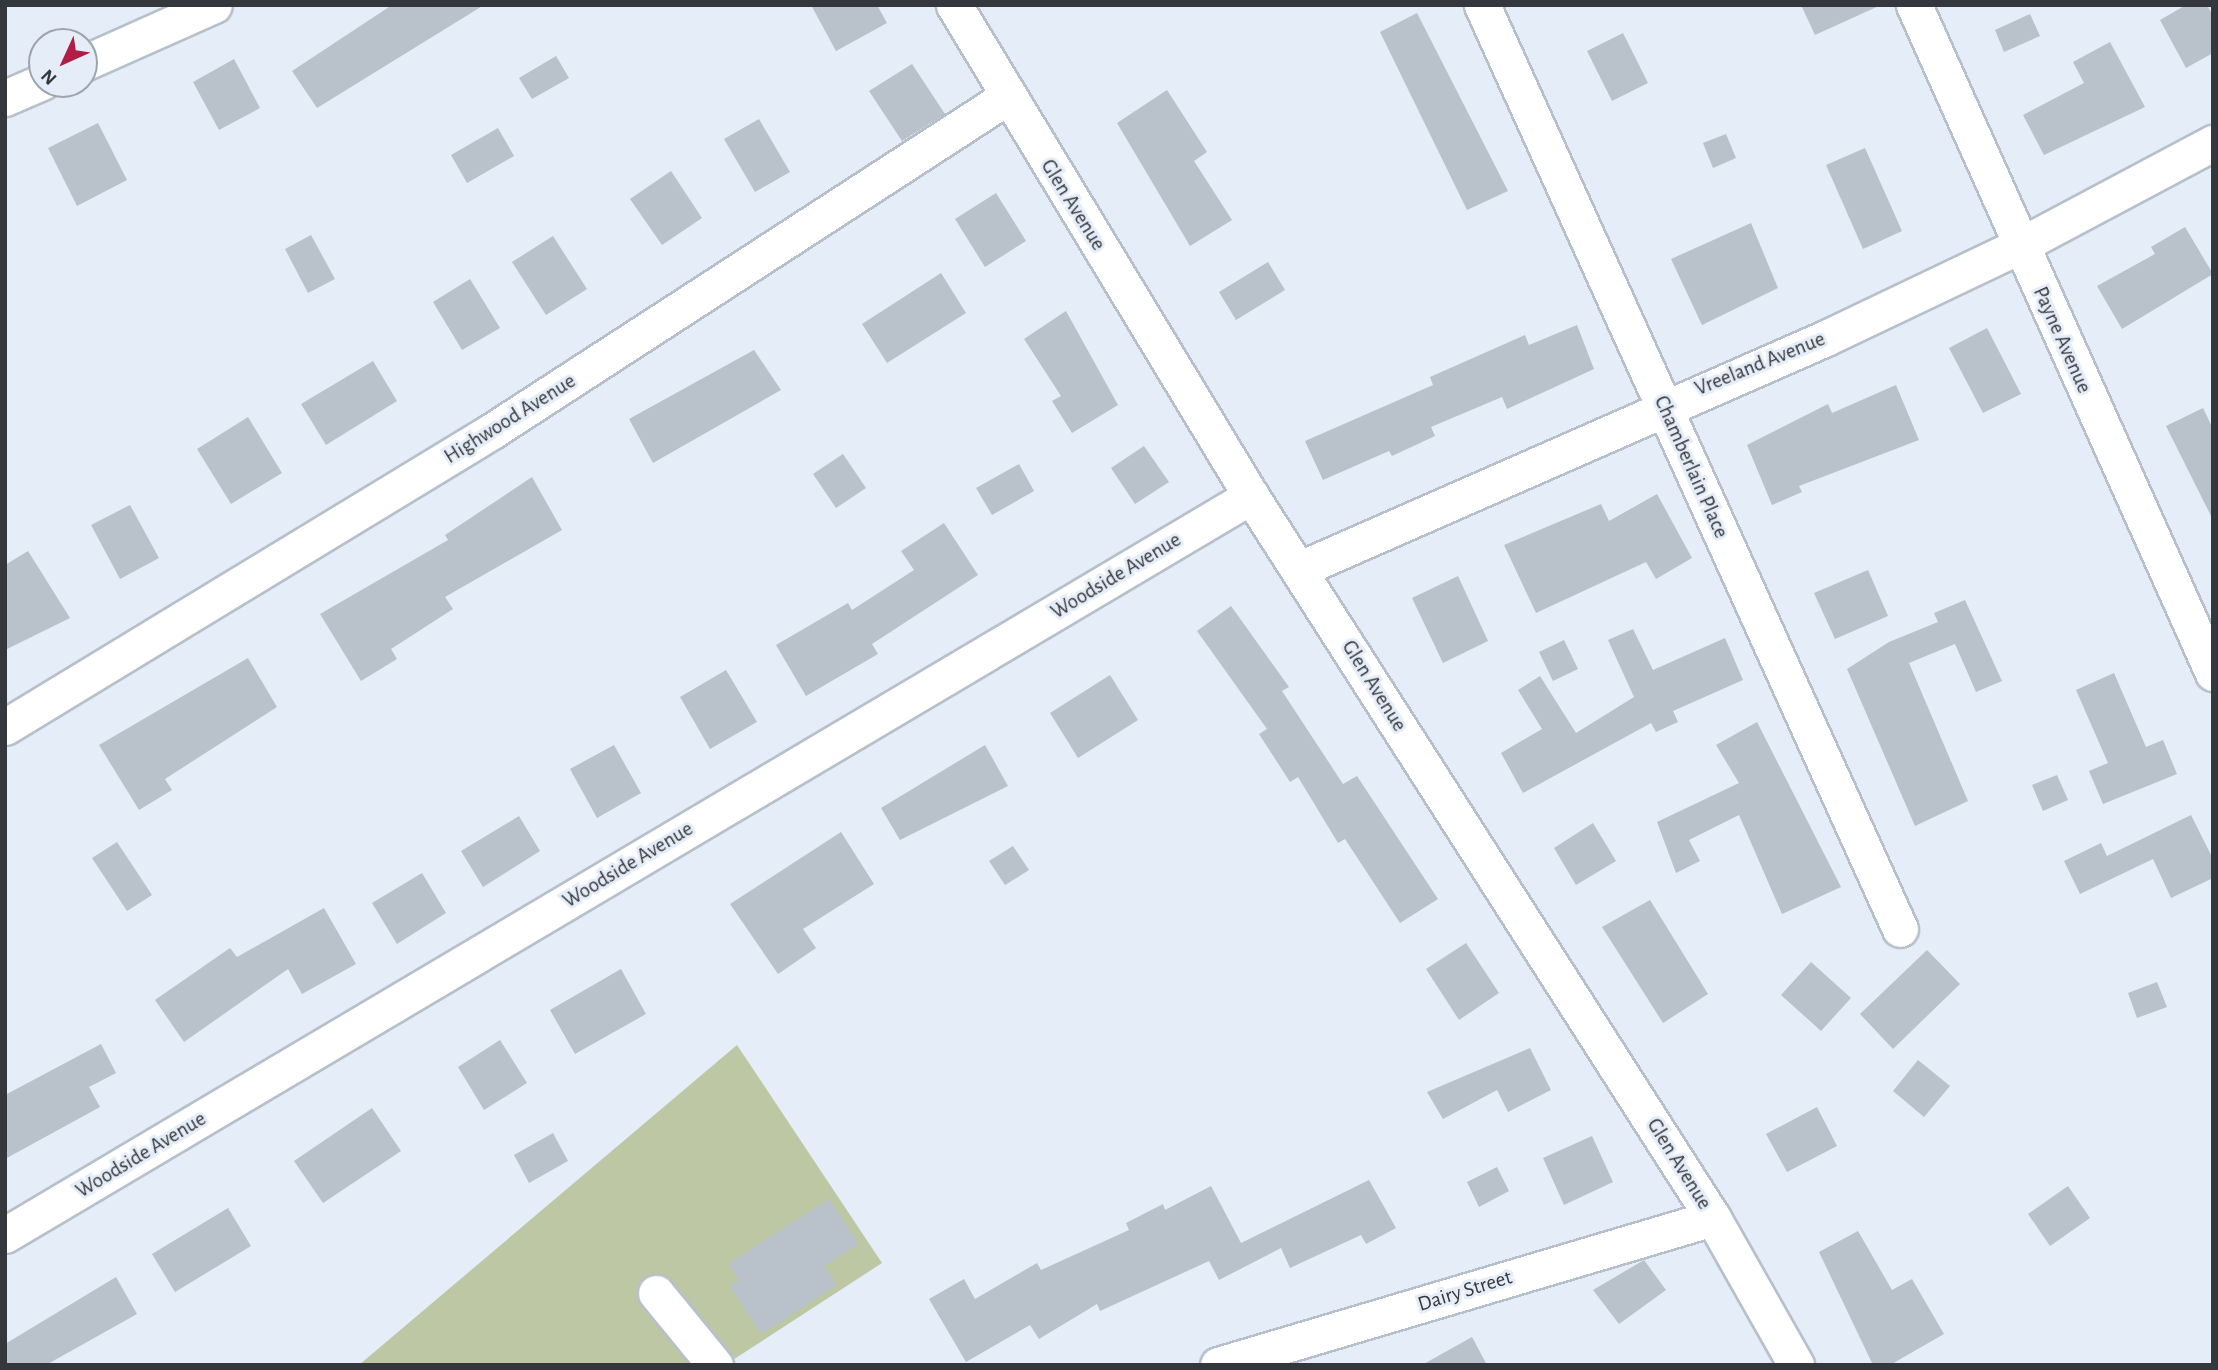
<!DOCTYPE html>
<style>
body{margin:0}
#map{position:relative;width:2218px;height:1370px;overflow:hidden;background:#e5edf8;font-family:"Alegreya Sans",sans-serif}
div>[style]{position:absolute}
.green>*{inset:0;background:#bdc7a3}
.building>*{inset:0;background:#b9c1cb}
.roads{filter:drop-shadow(2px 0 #b7c0ca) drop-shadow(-2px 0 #b7c0ca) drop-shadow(0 2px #b7c0ca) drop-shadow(0 -2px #b7c0ca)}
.minor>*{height:35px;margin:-17.5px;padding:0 17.5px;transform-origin:17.5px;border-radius:17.5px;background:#fff}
span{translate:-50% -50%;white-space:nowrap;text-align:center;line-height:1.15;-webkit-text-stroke:6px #e5edf8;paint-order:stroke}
.street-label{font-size:21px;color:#34373b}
.frame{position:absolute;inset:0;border:7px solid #34373b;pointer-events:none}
.north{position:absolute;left:28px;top:28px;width:70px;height:70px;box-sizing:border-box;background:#e5edf8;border:2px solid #9ea4ac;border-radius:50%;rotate:225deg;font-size:19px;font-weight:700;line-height:28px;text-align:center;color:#34373b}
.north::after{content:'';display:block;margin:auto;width:24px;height:32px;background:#b11e45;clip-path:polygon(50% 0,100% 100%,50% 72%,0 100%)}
</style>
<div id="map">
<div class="green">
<i style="clip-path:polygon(737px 1045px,882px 1263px,725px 1365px,359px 1365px)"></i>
</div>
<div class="building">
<i style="clip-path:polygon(392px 5px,484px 5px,317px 108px,292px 71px)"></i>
<i style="clip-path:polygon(811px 5px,877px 5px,887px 23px,836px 51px)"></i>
<i style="clip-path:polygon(1801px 5px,1881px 5px,1815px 35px)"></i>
<i style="clip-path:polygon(2186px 5px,2207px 5px,2213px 16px,2213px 53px,2186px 68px,2160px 20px)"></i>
<i style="clip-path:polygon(1417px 13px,1508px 191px,1467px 210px,1380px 32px)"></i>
<i style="clip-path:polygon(2030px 14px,2040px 36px,2004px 52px,1995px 30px)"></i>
<i style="clip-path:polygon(1623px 33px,1648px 83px,1612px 101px,1587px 51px)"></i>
<i style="clip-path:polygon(2110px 42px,2145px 107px,2044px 155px,2023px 115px,2084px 83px,2073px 62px)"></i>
<i style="clip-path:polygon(556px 56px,569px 78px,532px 99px,519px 78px)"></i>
<i style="clip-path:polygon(234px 59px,260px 108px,219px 130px,193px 82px)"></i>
<i style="clip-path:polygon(912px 64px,945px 114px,902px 141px,869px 91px)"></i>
<i style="clip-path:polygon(1167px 90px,1207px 152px,1194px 161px,1232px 220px,1190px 246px,1117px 123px)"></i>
<i style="clip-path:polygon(759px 119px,790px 172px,755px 192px,724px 139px)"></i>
<i style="clip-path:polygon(98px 123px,127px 180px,77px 206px,48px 148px)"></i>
<i style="clip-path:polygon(498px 128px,514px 156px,467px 183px,451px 155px)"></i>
<i style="clip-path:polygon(1726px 134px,1736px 158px,1713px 168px,1703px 143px)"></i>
<i style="clip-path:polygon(1865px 148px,1902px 231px,1863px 249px,1826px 165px)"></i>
<i style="clip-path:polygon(671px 171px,702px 218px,662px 245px,630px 199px)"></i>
<i style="clip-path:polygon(996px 193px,1026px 241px,985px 267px,955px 219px)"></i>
<i style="clip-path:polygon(1751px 223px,1778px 288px,1702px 325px,1671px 259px)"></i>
<i style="clip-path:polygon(2185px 227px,2213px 274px,2122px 329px,2097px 286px,2155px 254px,2151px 247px)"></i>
<i style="clip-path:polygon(311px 235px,335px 279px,308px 293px,285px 249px)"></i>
<i style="clip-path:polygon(553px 236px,587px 289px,546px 315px,512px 262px)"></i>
<i style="clip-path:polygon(1268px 262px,1285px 290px,1236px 320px,1219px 292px)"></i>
<i style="clip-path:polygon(941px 273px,966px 313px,887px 363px,862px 324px)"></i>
<i style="clip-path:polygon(470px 279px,500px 328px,462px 350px,433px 302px)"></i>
<i style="clip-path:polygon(1066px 311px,1118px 405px,1072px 433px,1052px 401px,1061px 396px,1024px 339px)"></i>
<i style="clip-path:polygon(1577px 325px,1594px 369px,1507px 409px,1502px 397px,1431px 427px,1435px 436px,1392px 456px,1389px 451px,1323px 480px,1305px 441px,1433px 385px,1430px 377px,1525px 335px,1529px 345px)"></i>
<i style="clip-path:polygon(1987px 328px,2021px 394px,1983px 413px,1949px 348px)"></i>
<i style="clip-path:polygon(754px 350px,781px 390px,653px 463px,629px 419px)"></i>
<i style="clip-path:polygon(373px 361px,397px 401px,326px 445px,301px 404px)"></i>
<i style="clip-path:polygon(1896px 385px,1919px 440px,1799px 486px,1802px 492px,1772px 505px,1747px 445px,1828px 404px,1832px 413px)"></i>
<i style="clip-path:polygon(2203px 408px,2213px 429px,2213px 520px,2166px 426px)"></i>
<i style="clip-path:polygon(248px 417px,282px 473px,231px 504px,197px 449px)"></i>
<i style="clip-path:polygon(1144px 446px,1169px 482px,1135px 504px,1111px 468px)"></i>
<i style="clip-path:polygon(843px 454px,866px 488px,836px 508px,813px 474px)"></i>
<i style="clip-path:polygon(1019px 464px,1034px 491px,992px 515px,976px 488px)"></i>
<i style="clip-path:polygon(532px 477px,562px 530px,445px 597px,453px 609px,391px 649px,397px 659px,361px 681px,320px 614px,448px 540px,445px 535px)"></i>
<i style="clip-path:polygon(1657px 494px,1692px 558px,1656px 579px,1646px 562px,1536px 613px,1504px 545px,1601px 504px,1609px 521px)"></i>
<i style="clip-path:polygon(130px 505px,159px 558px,120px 579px,91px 525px)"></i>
<i style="clip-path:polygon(944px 523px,978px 575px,872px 644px,878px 654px,806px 696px,776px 645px,848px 603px,852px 610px,914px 570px,901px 551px)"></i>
<i style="clip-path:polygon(28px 551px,70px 618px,5px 650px,5px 565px)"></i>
<i style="clip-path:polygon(1868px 570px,1888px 616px,1835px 639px,1814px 593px)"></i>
<i style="clip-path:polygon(1458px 576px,1488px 641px,1443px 663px,1412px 598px)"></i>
<i style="clip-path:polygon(1965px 600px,2002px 681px,1976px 692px,1955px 644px,1909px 663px,1968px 801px,1915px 826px,1847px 669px,1889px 642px,1938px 622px,1934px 613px)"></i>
<i style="clip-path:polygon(1231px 606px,1289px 687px,1282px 691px,1343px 784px,1357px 776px,1438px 899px,1400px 923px,1345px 839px,1338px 843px,1298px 777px,1290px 782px,1259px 734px,1267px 729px,1197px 631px)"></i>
<i style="clip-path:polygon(1633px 629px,1653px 670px,1725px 638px,1743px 680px,1673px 711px,1678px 722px,1656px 732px,1651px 723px,1523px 793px,1501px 753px,1542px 729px,1518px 690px,1540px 676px,1576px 733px,1634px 697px,1608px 640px)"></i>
<i style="clip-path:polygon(1564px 640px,1578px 669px,1553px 681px,1539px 652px)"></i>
<i style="clip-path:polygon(248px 658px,277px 707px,165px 779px,172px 790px,139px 810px,99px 745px)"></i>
<i style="clip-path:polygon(726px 670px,757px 722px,710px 749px,680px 697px)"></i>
<i style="clip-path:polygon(2114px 673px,2146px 747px,2163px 740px,2177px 774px,2103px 804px,2089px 771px,2108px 763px,2076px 690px)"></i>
<i style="clip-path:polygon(1110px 675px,1138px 720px,1078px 758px,1050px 713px)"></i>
<i style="clip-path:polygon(1757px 722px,1841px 887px,1782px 914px,1739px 815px,1689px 840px,1700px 861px,1676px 873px,1657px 822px,1739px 783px,1716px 745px)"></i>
<i style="clip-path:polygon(614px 745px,641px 793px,597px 818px,570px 769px)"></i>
<i style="clip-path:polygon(985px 745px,1008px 786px,900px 840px,881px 808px)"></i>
<i style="clip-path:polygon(2057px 775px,2068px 800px,2043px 811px,2032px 785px)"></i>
<i style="clip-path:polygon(2191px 815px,2213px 859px,2213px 878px,2171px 898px,2153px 859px,2080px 894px,2064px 861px,2101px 843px,2107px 856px)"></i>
<i style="clip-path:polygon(519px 816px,540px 851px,483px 887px,461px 851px)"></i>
<i style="clip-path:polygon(1593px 823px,1616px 861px,1576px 885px,1554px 848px)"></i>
<i style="clip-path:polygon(841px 832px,874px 884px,803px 929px,816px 948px,778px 974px,730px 904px)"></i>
<i style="clip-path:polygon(117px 842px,152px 895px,127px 911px,92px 858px)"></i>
<i style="clip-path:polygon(1013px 846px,1029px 870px,1005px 885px,989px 861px)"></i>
<i style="clip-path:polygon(422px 873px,446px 913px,397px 944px,372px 903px)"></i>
<i style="clip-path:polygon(1650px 900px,1708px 994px,1663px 1023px,1602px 927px)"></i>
<i style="clip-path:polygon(324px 908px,356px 964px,302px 994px,288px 969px,184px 1042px,155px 1000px,230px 948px,237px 957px)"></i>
<i style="clip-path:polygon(1466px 943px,1499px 993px,1459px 1020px,1426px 969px)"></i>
<i style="clip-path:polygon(1927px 950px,1960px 984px,1893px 1049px,1860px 1014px)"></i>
<i style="clip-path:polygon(1811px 962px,1851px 998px,1821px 1031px,1781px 995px)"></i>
<i style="clip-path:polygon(621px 969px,646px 1014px,575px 1054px,550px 1010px)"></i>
<i style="clip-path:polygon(2157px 982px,2167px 1007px,2137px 1018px,2128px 993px)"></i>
<i style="clip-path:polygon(500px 1040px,527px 1083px,484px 1110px,458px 1067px)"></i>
<i style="clip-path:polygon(101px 1044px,116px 1073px,89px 1087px,100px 1107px,5px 1159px,5px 1095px)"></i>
<i style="clip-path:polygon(1530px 1048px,1551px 1090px,1508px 1112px,1497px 1090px,1443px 1119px,1427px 1092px)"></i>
<i style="clip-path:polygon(1918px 1060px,1950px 1086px,1924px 1117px,1893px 1091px)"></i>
<i style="clip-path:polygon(1817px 1107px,1837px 1146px,1787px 1172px,1766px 1134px)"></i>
<i style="clip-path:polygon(372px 1108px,401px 1151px,323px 1203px,294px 1161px)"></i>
<i style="clip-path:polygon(553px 1133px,568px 1161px,529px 1183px,514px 1155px)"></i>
<i style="clip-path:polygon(1592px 1136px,1613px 1182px,1564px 1205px,1543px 1158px)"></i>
<i style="clip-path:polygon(1497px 1167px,1509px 1191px,1479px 1207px,1467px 1182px)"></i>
<i style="clip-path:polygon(1369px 1180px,1396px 1228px,1366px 1244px,1361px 1235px,1290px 1268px,1281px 1248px,1219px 1280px,1209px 1261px,1100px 1311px,1097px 1304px,1039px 1339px,1030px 1325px,966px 1362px,929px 1299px,964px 1279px,975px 1299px,1037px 1263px,1041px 1270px,1129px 1230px,1126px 1223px,1163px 1204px,1165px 1210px,1211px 1186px,1241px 1243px)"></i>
<i style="clip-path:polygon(2068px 1186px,2090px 1218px,2050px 1246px,2028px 1214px)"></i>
<i style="clip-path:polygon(829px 1199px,859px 1244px,824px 1266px,837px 1285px,761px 1334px,730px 1286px,739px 1280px,728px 1264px)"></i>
<i style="clip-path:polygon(228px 1208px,251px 1246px,175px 1292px,152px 1254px)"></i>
<i style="clip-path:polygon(1858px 1231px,1892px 1290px,1912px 1279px,1944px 1334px,1890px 1365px,1873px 1365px,1819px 1252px)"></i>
<i style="clip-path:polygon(1644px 1260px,1666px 1290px,1619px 1324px,1593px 1290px)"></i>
<i style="clip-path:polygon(116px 1277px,137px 1314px,46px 1365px,5px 1365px,5px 1344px)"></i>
<i style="clip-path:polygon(1472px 1337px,1487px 1365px,1422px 1365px)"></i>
</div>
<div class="roads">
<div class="minor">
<i style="left:954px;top:5px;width:574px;rotate:58.83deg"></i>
<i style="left:1251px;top:496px;width:857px;rotate:57.39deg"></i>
<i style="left:1713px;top:1218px;width:169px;rotate:60.5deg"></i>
<i style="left:1482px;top:5px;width:1014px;rotate:65.66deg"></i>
<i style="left:1914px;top:5px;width:732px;rotate:65.89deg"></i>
<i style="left:84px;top:63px;width:142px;rotate:-24deg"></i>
<i style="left:5px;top:98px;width:40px;rotate:-23.4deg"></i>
<i style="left:1300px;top:569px;width:574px;rotate:-23.71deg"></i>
<i style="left:1826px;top:338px;width:214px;rotate:-25.5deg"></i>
<i style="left:2019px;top:246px;width:220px;rotate:-28deg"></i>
<i style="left:5px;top:727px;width:570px;rotate:-31.29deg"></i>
<i style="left:492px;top:431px;width:614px;rotate:-32.97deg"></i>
<i style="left:5px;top:1235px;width:1449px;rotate:-30.67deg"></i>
<i style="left:656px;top:1293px;width:93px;rotate:50.7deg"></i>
<i style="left:1218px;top:1365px;width:516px;rotate:-16.54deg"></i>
</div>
</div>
<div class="street-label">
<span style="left:1073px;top:205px;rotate:58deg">Glen Avenue</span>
<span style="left:2062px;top:340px;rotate:66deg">Payne Avenue</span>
<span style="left:1760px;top:364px;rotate:-22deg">Vreeland Avenue</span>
<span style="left:510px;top:419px;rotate:-32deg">Highwood Avenue</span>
<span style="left:1691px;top:467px;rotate:66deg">Chamberlain Place</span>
<span style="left:1116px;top:576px;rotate:-31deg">Woodside Avenue</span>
<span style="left:1374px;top:686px;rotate:58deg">Glen Avenue</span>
<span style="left:628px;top:865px;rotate:-31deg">Woodside Avenue</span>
<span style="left:141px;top:1155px;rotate:-31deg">Woodside Avenue</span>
<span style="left:1679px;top:1164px;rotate:58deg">Glen Avenue</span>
<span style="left:1465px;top:1291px;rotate:-17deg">Dairy Street</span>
</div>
<div class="frame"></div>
<div class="north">N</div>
</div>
